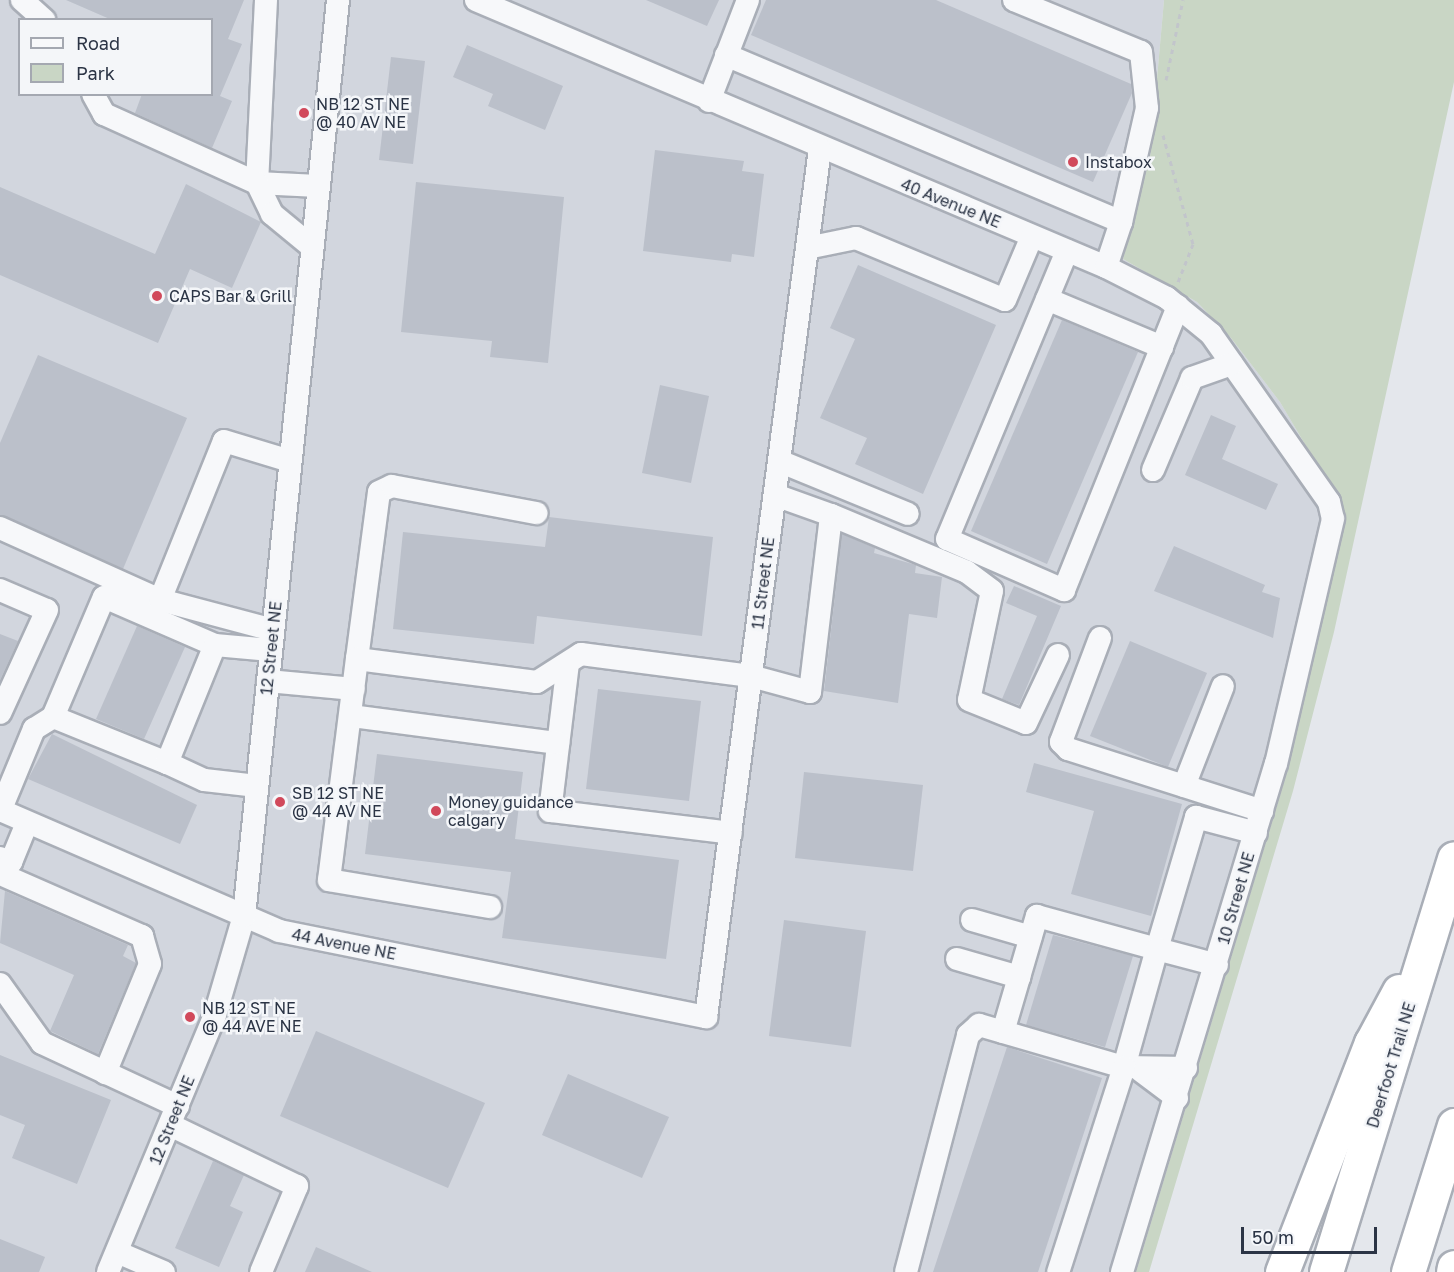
<!DOCTYPE html>
<style>
body{margin:0}
#map{position:relative;width:1454px;height:1272px;overflow:hidden;background:#e4e7ec;font-family:"Golos Text",sans-serif}
div>[style]{position:absolute}
.built>*{inset:0;background:#d2d6de}
.green>*{inset:0;background:#c9d6c5}
.building>*{inset:0;background:#bbc0ca}
.path>*{height:3px;margin-top:-1.5px;transform-origin:0;background:repeating-linear-gradient(90deg,#c2c5cb 0 4.5px,transparent 0 9px)}
.roads{filter:drop-shadow(2px 0 #a9aeb7) drop-shadow(-2px 0 #a9aeb7) drop-shadow(0 2px #a9aeb7) drop-shadow(0 -2px #a9aeb7)}
.minor>*{height:22px;margin:-11px;padding:0 11px;transform-origin:11px;border-radius:11px;background:#f7f8fa}
.highway>*{height:33px;margin:-16.5px;padding:0 16.5px;transform-origin:16.5px;border-radius:16.5px;background:#fff}
.dots>*{width:16px;height:16px;translate:-50% -50%;box-sizing:border-box;border:3px solid #f4f6f9;border-radius:50%}
span{translate:-50% -50%;white-space:nowrap;text-align:center;line-height:1.15;-webkit-text-stroke:5px #f4f6f9;paint-order:stroke}
.poi-label{font-size:16px;color:#2b3445}
.left{translate:0 -50%;text-align:left}
.street-label{font-size:16px;color:#2b3445}
.legend{position:absolute;left:18px;top:18px;width:195px;height:78px;box-sizing:border-box;background:#f4f6f9;border:2px solid #a4a8b1;margin:0;padding:8px 10px;list-style:none;font-size:18px;color:#2b3445}
.legend li{display:flex;align-items:center;gap:12px;height:30px}
.legend b{width:30px;border:2px solid #a4a8b1}
.scale{position:absolute;left:1241px;top:1227px;width:136px;height:27px;box-sizing:border-box;border:3px solid #2b3445;border-top:0;padding-left:8px;font-size:18px;line-height:21px;white-space:nowrap;color:#2b3445;-webkit-text-stroke:4px #f4f6f9;paint-order:stroke}
</style>
<div id="map">
<div class="built">
<i style="clip-path:polygon(evenodd,0 0,1164px 0,1150px 157px,1123px 259px,1197px 302px,1231px 338px,1280px 402px,1345px 512px,1284px 782px,1136px 1272px,0 1272px,0 0,20px 20px,212px 20px,212px 94px,20px 94px,20px 20px)"></i>
</div>
<div class="green">
<i style="clip-path:polygon(1164px 0,1454px 0,1454px 82px,1334px 632px,1293px 791px,1149px 1272px,1136px 1272px,1284px 782px,1345px 512px,1280px 402px,1231px 338px,1197px 302px,1123px 259px,1150px 157px)"></i>
</div>
<div class="building">
<i style="clip-path:polygon(66px 0,244px 0,228px 39px,242px 44px,220px 96px,232px 101px,212px 148px,135px 113px,142px 94px,212px 94px,212px 20px,112px 20px)"></i>
<i style="clip-path:polygon(646px 0,719px 0,707px 26px)"></i>
<i style="clip-path:polygon(766px 0,936px 0,1131px 84px,1132px 93px,1093px 182px,751px 35px)"></i>
<i style="clip-path:polygon(467px 45px,563px 86px,545px 130px,488px 106px,493px 94px,453px 77px)"></i>
<i style="clip-path:polygon(391px 57px,425px 61px,413px 164px,379px 160px)"></i>
<i style="clip-path:polygon(655px 150px,744px 161px,742px 171px,764px 174px,754px 257px,732px 254px,731px 262px,643px 251px)"></i>
<i style="clip-path:polygon(416px 182px,564px 197px,548px 363px,490px 357px,492px 341px,401px 332px)"></i>
<i style="clip-path:polygon(186px 184px,261px 222px,232px 288px,190px 269px,158px 343px,0 275px,0 187px,155px 254px)"></i>
<i style="clip-path:polygon(858px 265px,996px 325px,923px 494px,855px 464px,867px 438px,820px 418px,855px 339px,830px 328px)"></i>
<i style="clip-path:polygon(1062px 320px,1138px 352px,1047px 564px,971px 531px)"></i>
<i style="clip-path:polygon(38px 355px,187px 418px,123px 569px,0 515px,0 443px)"></i>
<i style="clip-path:polygon(660px 385px,709px 396px,691px 483px,642px 473px)"></i>
<i style="clip-path:polygon(1211px 415px,1236px 426px,1222px 459px,1278px 484px,1266px 510px,1185px 475px)"></i>
<i style="clip-path:polygon(549px 517px,713px 537px,702px 636px,537px 616px,534px 644px,393px 629px,403px 532px,545px 547px)"></i>
<i style="clip-path:polygon(842px 534px,875px 548px,874px 553px,916px 565px,915px 573px,942px 577px,937px 618px,909px 614px,898px 703px,824px 691px)"></i>
<i style="clip-path:polygon(1174px 546px,1265px 585px,1262px 592px,1280px 598px,1273px 638px,1154px 591px)"></i>
<i style="clip-path:polygon(1014px 586px,1061px 606px,1019px 705px,1002px 699px,1037px 616px,1006px 603px)"></i>
<i style="clip-path:polygon(137px 626px,185px 647px,144px 739px,96px 719px)"></i>
<i style="clip-path:polygon(0 634px,18px 641px,0 680px)"></i>
<i style="clip-path:polygon(1130px 641px,1207px 673px,1168px 767px,1090px 736px)"></i>
<i style="clip-path:polygon(598px 689px,701px 701px,689px 801px,586px 789px)"></i>
<i style="clip-path:polygon(52px 734px,197px 805px,180px 844px,28px 779px)"></i>
<i style="clip-path:polygon(377px 754px,523px 772px,515px 839px,679px 860px,666px 959px,502px 938px,511px 872px,365px 854px)"></i>
<i style="clip-path:polygon(1034px 763px,1182px 804px,1151px 916px,1071px 894px,1094px 811px,1026px 792px)"></i>
<i style="clip-path:polygon(804px 772px,923px 785px,913px 871px,795px 858px)"></i>
<i style="clip-path:polygon(5px 891px,128px 945px,123px 956px,136px 963px,98px 1054px,50px 1031px,74px 975px,0 943px)"></i>
<i style="clip-path:polygon(784px 920px,866px 931px,851px 1047px,769px 1036px)"></i>
<i style="clip-path:polygon(1053px 935px,1133px 956px,1105px 1047px,1026px 1025px)"></i>
<i style="clip-path:polygon(316px 1031px,485px 1103px,448px 1188px,280px 1116px)"></i>
<i style="clip-path:polygon(1007px 1047px,1102px 1078px,1038px 1272px,933px 1272px)"></i>
<i style="clip-path:polygon(0 1055px,111px 1100px,77px 1184px,12px 1158px,25px 1125px,0 1115px)"></i>
<i style="clip-path:polygon(568px 1074px,669px 1117px,642px 1178px,542px 1135px)"></i>
<i style="clip-path:polygon(213px 1161px,244px 1175px,230px 1206px,243px 1212px,219px 1267px,175px 1248px)"></i>
<i style="clip-path:polygon(0 1239px,45px 1257px,39px 1272px,0 1272px)"></i>
<i style="clip-path:polygon(316px 1247px,372px 1272px,305px 1272px)"></i>
</div>
<div class="path">
<i style="left:1166px;top:80px;width:82px;rotate:-78deg"></i>
<i style="left:1163px;top:135px;width:113px;rotate:74.6deg"></i>
<i style="left:1193px;top:244px;width:41px;rotate:111.5deg"></i>
</div>
<div class="roads">
<div class="minor">
<i style="left:22px;top:0;width:30px;rotate:42deg"></i>
<i style="left:266px;top:0;width:183px;rotate:92.8deg"></i>
<i style="left:257px;top:183px;width:61px;rotate:2.8deg"></i>
<i style="left:476px;top:0;width:684px;rotate:22.97deg"></i>
<i style="left:1106px;top:267px;width:68px;rotate:26.9deg"></i>
<i style="left:1167px;top:298px;width:57px;rotate:39.3deg"></i>
<i style="left:1211px;top:334px;width:205px;rotate:54.9deg"></i>
<i style="left:1329px;top:502px;width:17px;rotate:77deg"></i>
<i style="left:1333px;top:519px;width:251px;rotate:103.1deg"></i>
<i style="left:1276px;top:763px;width:532px;rotate:106.83deg"></i>
<i style="left:1014px;top:0;width:137px;rotate:22.3deg"></i>
<i style="left:1141px;top:52px;width:56px;rotate:83.9deg"></i>
<i style="left:1147px;top:108px;width:117px;rotate:102.8deg"></i>
<i style="left:726px;top:55px;width:429px;rotate:22.9deg"></i>
<i style="left:1121px;top:222px;width:47px;rotate:108.4deg"></i>
<i style="left:93px;top:94px;width:23px;rotate:61deg"></i>
<i style="left:104px;top:114px;width:168px;rotate:24.3deg"></i>
<i style="left:257px;top:183px;width:34px;rotate:64deg"></i>
<i style="left:272px;top:214px;width:52px;rotate:39.5deg"></i>
<i style="left:709px;top:101px;width:108px;rotate:-68.9deg"></i>
<i style="left:807px;top:248px;width:50px;rotate:-11.5deg"></i>
<i style="left:856px;top:238px;width:161px;rotate:22.6deg"></i>
<i style="left:1005px;top:300px;width:69px;rotate:-67.1deg"></i>
<i style="left:1067px;top:251px;width:312px;rotate:112.6deg"></i>
<i style="left:947px;top:539px;width:128px;rotate:23.6deg"></i>
<i style="left:1064px;top:590px;width:306px;rotate:-68.1deg"></i>
<i style="left:1047px;top:299px;width:125px;rotate:22.7deg"></i>
<i style="left:779px;top:461px;width:139px;rotate:22.3deg"></i>
<i style="left:1153px;top:470px;width:100px;rotate:-67deg"></i>
<i style="left:1192px;top:378px;width:42px;rotate:-19.3deg"></i>
<i style="left:831px;top:515px;width:147px;rotate:22.7deg"></i>
<i style="left:967px;top:572px;width:31px;rotate:37deg"></i>
<i style="left:992px;top:591px;width:111px;rotate:101.9deg"></i>
<i style="left:969px;top:700px;width:61px;rotate:22deg"></i>
<i style="left:1026px;top:723px;width:75px;rotate:-64.8deg"></i>
<i style="left:0;top:528px;width:175px;rotate:24.2deg"></i>
<i style="left:0;top:590px;width:51px;rotate:23.1deg"></i>
<i style="left:47px;top:610px;width:113px;rotate:114.5deg"></i>
<i style="left:273px;top:630px;width:117px;rotate:-165.1deg"></i>
<i style="left:160px;top:600px;width:171px;rotate:-68.1deg"></i>
<i style="left:224px;top:441px;width:69px;rotate:16.9deg"></i>
<i style="left:1100px;top:638px;width:111px;rotate:110.6deg"></i>
<i style="left:1061px;top:742px;width:10px;rotate:45deg"></i>
<i style="left:1068px;top:749px;width:204px;rotate:17.7deg"></i>
<i style="left:357px;top:659px;width:168px;rotate:-82.5deg"></i>
<i style="left:379px;top:492px;width:14px;rotate:-25deg"></i>
<i style="left:392px;top:486px;width:147px;rotate:10.6deg"></i>
<i style="left:568px;top:663px;width:149px;rotate:96.9deg"></i>
<i style="left:550px;top:811px;width:182px;rotate:6.9deg"></i>
<i style="left:268px;top:681px;width:86px;rotate:5.3deg"></i>
<i style="left:352px;top:716px;width:208px;rotate:7.5deg"></i>
<i style="left:167px;top:763px;width:123px;rotate:-158deg"></i>
<i style="left:53px;top:717px;width:130px;rotate:-67deg"></i>
<i style="left:104px;top:597px;width:121px;rotate:23.4deg"></i>
<i style="left:257px;top:786px;width:53px;rotate:-173.5deg"></i>
<i style="left:204px;top:780px;width:41px;rotate:-155.3deg"></i>
<i style="left:167px;top:763px;width:127px;rotate:-67.9deg"></i>
<i style="left:215px;top:645px;width:56px;rotate:5.1deg"></i>
<i style="left:1184px;top:786px;width:107px;rotate:-68.7deg"></i>
<i style="left:0;top:810px;width:304px;rotate:23.4deg"></i>
<i style="left:279px;top:931px;width:436px;rotate:11.4deg"></i>
<i style="left:706px;top:1017px;width:875px;rotate:-82.52deg"></i>
<i style="left:0;top:811px;width:89px;rotate:-67.5deg"></i>
<i style="left:34px;top:729px;width:22px;rotate:-32deg"></i>
<i style="left:0;top:858px;width:12px;rotate:20deg"></i>
<i style="left:11px;top:862px;width:42px;rotate:-67.7deg"></i>
<i style="left:5px;top:876px;width:150px;rotate:23.7deg"></i>
<i style="left:142px;top:936px;width:29px;rotate:74deg"></i>
<i style="left:150px;top:964px;width:118px;rotate:112.4deg"></i>
<i style="left:490px;top:907px;width:163px;rotate:-170.5deg"></i>
<i style="left:329px;top:880px;width:223px;rotate:-82.8deg"></i>
<i style="left:357px;top:659px;width:181px;rotate:7.3deg"></i>
<i style="left:537px;top:682px;width:52px;rotate:-32.5deg"></i>
<i style="left:581px;top:654px;width:171px;rotate:7.4deg"></i>
<i style="left:751px;top:676px;width:61px;rotate:15.2deg"></i>
<i style="left:810px;top:692px;width:178px;rotate:-83.2deg"></i>
<i style="left:831px;top:515px;width:59px;rotate:-160.3deg"></i>
<i style="left:972px;top:920px;width:61px;rotate:16.1deg"></i>
<i style="left:957px;top:959px;width:65px;rotate:16.2deg"></i>
<i style="left:0;top:984px;width:72px;rotate:54.6deg"></i>
<i style="left:42px;top:1043px;width:150px;rotate:24.9deg"></i>
<i style="left:1003px;top:1032px;width:121px;rotate:-73.7deg"></i>
<i style="left:1037px;top:916px;width:124px;rotate:15.4deg"></i>
<i style="left:1157px;top:949px;width:138px;rotate:-73.5deg"></i>
<i style="left:1196px;top:817px;width:62px;rotate:14.9deg"></i>
<i style="left:1186px;top:1068px;width:62px;rotate:-179.1deg"></i>
<i style="left:1124px;top:1067px;width:123px;rotate:-74.4deg"></i>
<i style="left:1157px;top:949px;width:62px;rotate:14.9deg"></i>
<i style="left:1141px;top:1071px;width:45px;rotate:36.9deg"></i>
<i style="left:170px;top:1125px;width:141px;rotate:25.7deg"></i>
<i style="left:297px;top:1186px;width:93px;rotate:112.7deg"></i>
<i style="left:117px;top:1252px;width:51px;rotate:23.1deg"></i>
<i style="left:108px;top:1272px;width:278px;rotate:-67.4deg"></i>
<i style="left:215px;top:1015px;width:103px;rotate:-73.7deg"></i>
<i style="left:244px;top:916px;width:921px;rotate:-84.14deg"></i>
<i style="left:906px;top:1272px;width:245px;rotate:-75.3deg"></i>
<i style="left:968px;top:1035px;width:15px;rotate:-42deg"></i>
<i style="left:979px;top:1025px;width:151px;rotate:16.2deg"></i>
<i style="left:1124px;top:1067px;width:215px;rotate:107.8deg"></i>
</div>
<div class="highway">
<i style="left:1282px;top:1272px;width:246px;rotate:-68.8deg"></i>
<i style="left:1371px;top:1043px;width:59px;rotate:-61.7deg"></i>
<i style="left:1326px;top:1272px;width:433px;rotate:-72.8deg"></i>
<i style="left:1408px;top:1272px;width:154px;rotate:-72.6deg"></i>
<i style="left:1453px;top:1272px;width:5px;rotate:-79deg"></i>
</div>
</div>
<div class="dots">
<i style="left:304px;top:113px;background:#d1495b"></i>
<i style="left:1073px;top:162px;background:#d1495b"></i>
<i style="left:157px;top:296px;background:#d1495b"></i>
<i style="left:280px;top:802px;background:#d1495b"></i>
<i style="left:436px;top:811px;background:#d1495b"></i>
<i style="left:190px;top:1017px;background:#d1495b"></i>
</div>
<div class="poi-label">
<span class="left" style="left:316px;top:113px">NB 12 ST NE<br>@ 40 AV NE</span>
<span class="left" style="left:1085px;top:162px">Instabox</span>
<span class="left" style="left:169px;top:296px">CAPS Bar &amp; Grill</span>
<span class="left" style="left:292px;top:802px">SB 12 ST NE<br>@ 44 AV NE</span>
<span class="left" style="left:448px;top:811px">Money guidance<br>calgary</span>
<span class="left" style="left:202px;top:1017px">NB 12 ST NE<br>@ 44 AVE NE</span>
</div>
<div class="street-label">
<span style="left:951px;top:203px;rotate:22deg">40 Avenue NE</span>
<span style="left:763px;top:583px;rotate:-83deg">11 Street NE</span>
<span style="left:271px;top:648px;rotate:-84deg">12 Street NE</span>
<span style="left:1236px;top:898px;rotate:-74deg">10 Street NE</span>
<span style="left:344px;top:944px;rotate:11deg">44 Avenue NE</span>
<span style="left:1391px;top:1065px;rotate:-73deg">Deerfoot Trail NE</span>
<span style="left:172px;top:1120px;rotate:-68deg">12 Street NE</span>
</div>
<ul class="legend">
<li><b style="height:8px;background:#f7f8fa"></b>Road</li>
<li><b style="height:16px;background:#c9d6c5"></b>Park</li>
</ul>
<div class="scale">50 m</div>
</div>
